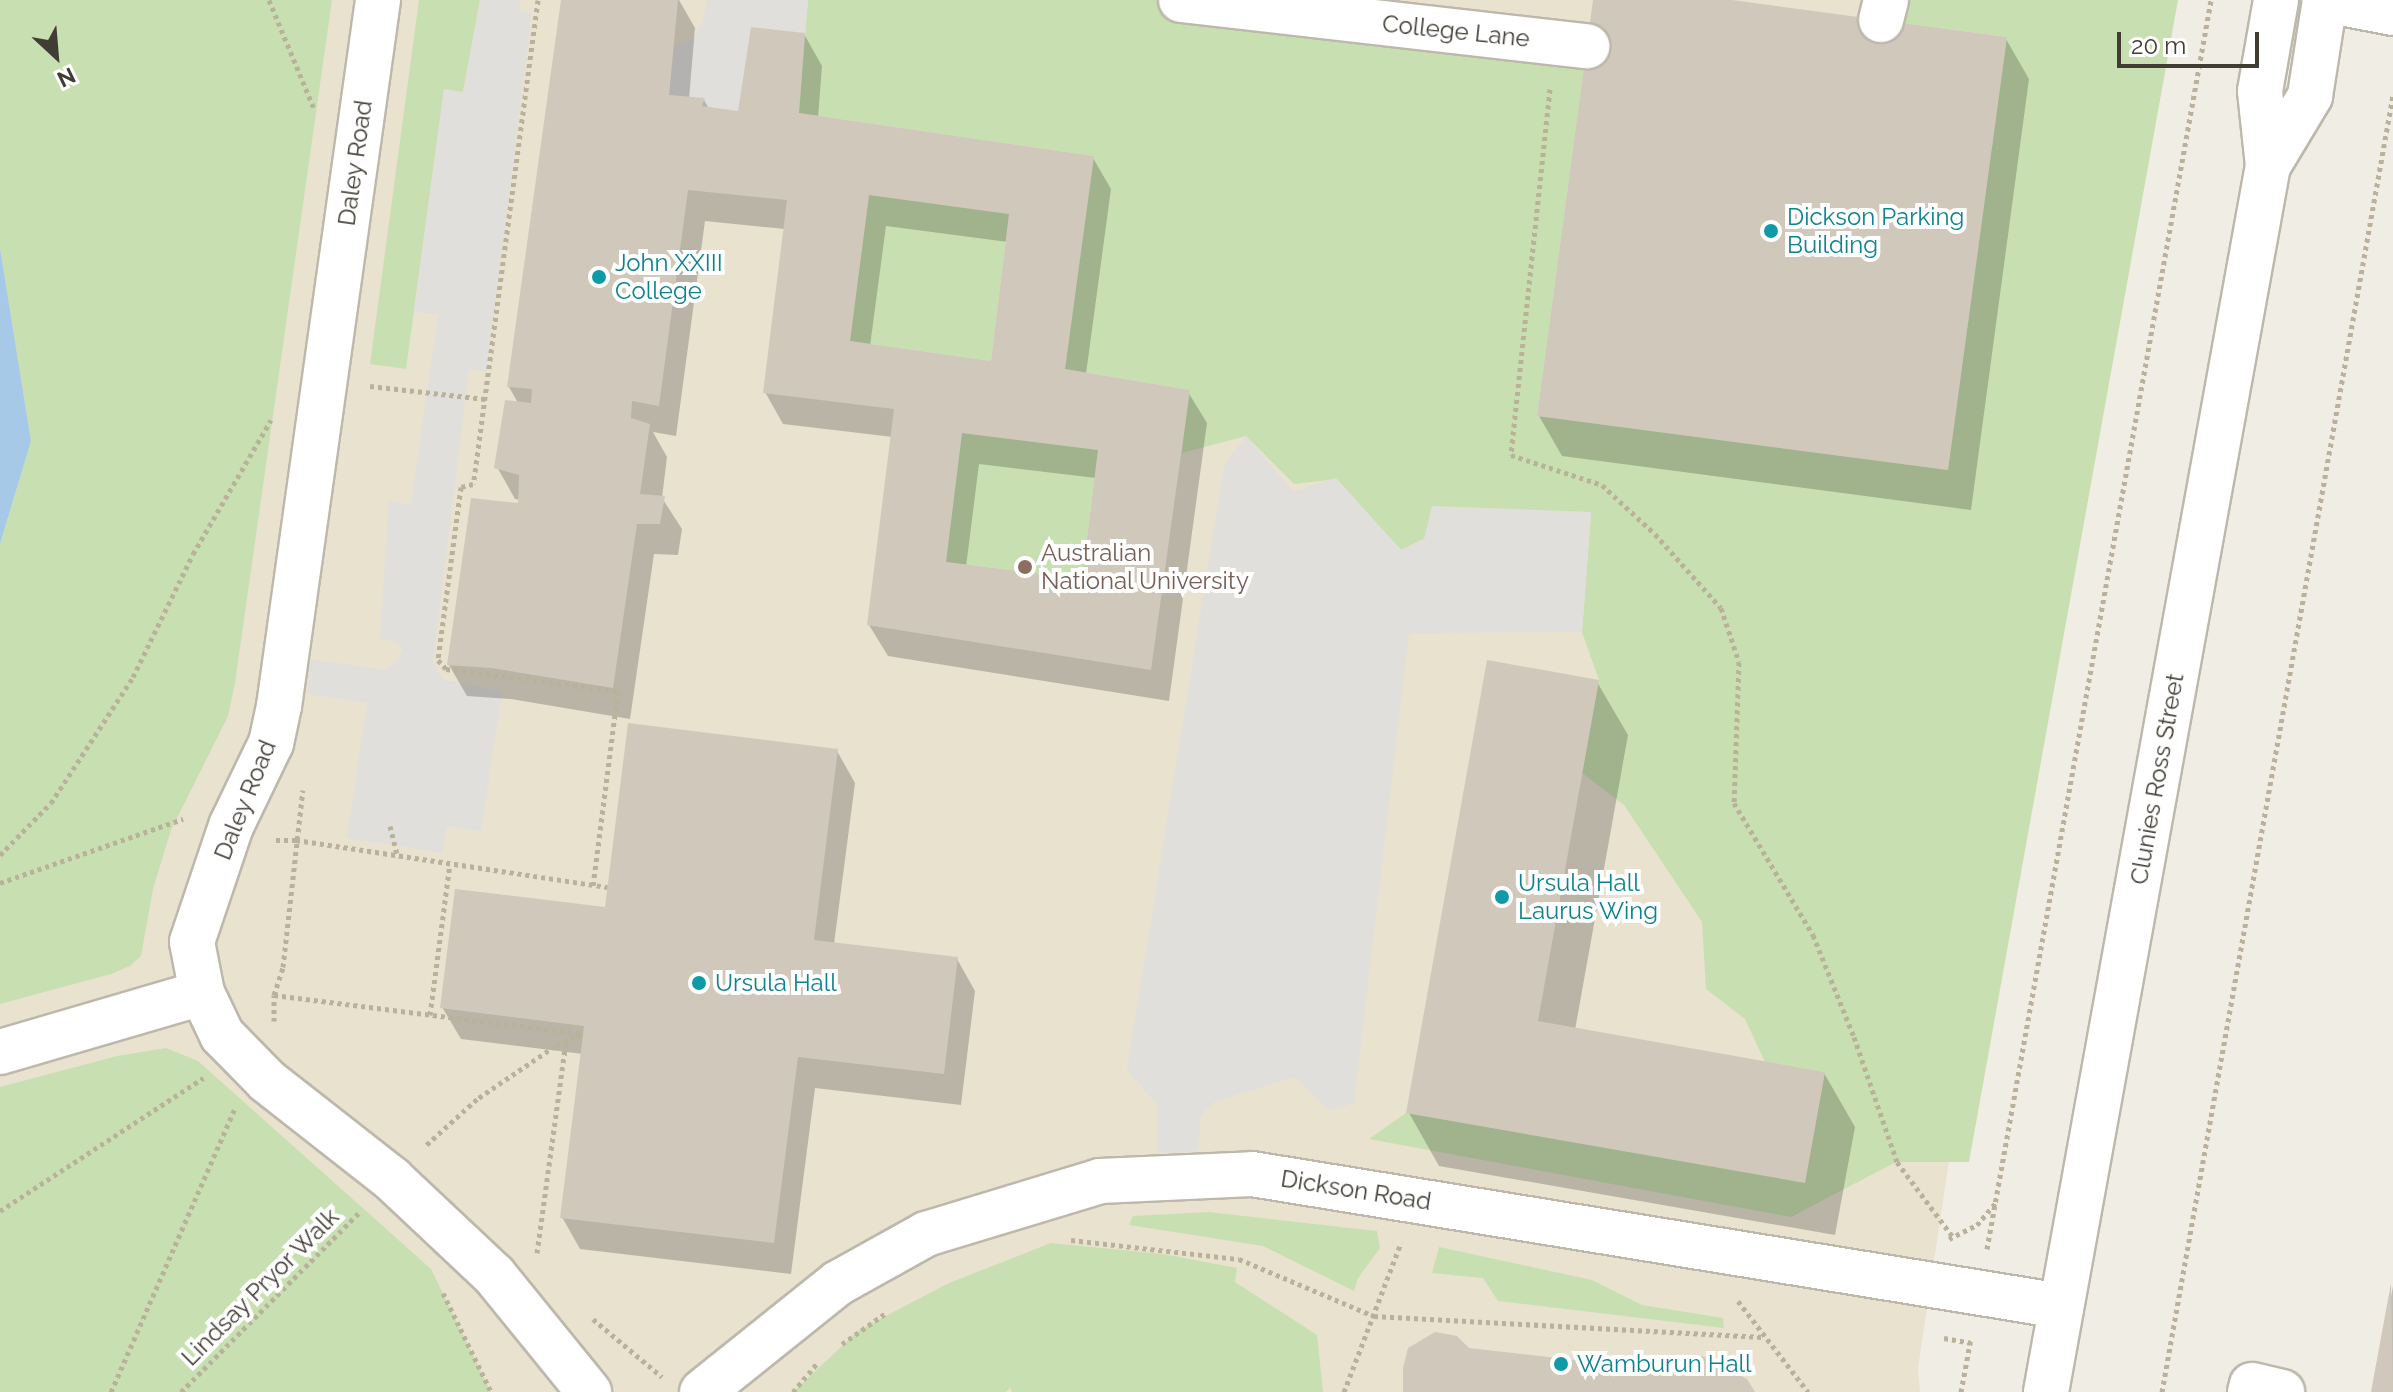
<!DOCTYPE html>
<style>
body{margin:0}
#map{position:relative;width:2393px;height:1392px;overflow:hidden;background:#f0ede4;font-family:Raleway,sans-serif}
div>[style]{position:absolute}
.education>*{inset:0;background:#e8e2cf}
.green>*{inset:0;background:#c8e0b1}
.parking>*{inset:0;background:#e1dfdc}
.water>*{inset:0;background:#a6c9e7}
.shadow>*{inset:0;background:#0003}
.building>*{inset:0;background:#d0c9bb}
.path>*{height:5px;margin-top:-2.5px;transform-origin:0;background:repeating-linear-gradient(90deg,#bab19b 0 4px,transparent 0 8px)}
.roads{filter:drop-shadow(2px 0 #bdb8ab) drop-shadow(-2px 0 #bdb8ab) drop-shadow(0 2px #bdb8ab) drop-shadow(0 -2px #bdb8ab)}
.minor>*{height:44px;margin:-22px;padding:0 22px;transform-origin:22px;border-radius:22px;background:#fff}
.dots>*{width:22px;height:22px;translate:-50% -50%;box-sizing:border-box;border:4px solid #fff;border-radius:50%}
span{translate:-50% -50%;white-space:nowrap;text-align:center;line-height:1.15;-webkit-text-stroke:8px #fff;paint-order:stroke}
.street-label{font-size:24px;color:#413d35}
.culture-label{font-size:24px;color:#0d838f}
.left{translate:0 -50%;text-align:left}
.education-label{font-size:24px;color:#785e54}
.north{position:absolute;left:16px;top:16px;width:80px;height:80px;-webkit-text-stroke:6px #fff;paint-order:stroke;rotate:154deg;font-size:22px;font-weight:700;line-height:32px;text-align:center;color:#413d35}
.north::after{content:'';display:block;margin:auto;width:28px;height:36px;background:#413d35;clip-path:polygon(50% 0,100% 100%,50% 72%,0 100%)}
.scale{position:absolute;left:2117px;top:32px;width:142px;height:36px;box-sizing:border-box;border:4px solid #413d35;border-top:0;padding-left:10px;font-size:24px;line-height:28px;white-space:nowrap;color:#413d35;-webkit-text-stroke:6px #fff;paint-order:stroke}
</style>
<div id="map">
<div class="education">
<i style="clip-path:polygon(0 0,2149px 0,1953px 1134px,1918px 1368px,1920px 1392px,0 1392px)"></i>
</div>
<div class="green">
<i style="clip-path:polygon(0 0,332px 0,235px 683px,228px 716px,171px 830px,153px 889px,141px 956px,130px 966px,111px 974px,0 1004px,0 544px,31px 441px,0 248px)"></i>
<i style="clip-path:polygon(419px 0,480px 0,463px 93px,444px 90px,406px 369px,370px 364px)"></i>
<i style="clip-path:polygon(808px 0,1246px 0,1587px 46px,1537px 416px,1948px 470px,2007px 37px,1881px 20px,1886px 0,2178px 0,1969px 1162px,1896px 1162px,1791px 1217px,1369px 1139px,1406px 1113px,1805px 1182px,1825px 1072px,1765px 1062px,1745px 1019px,1706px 989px,1702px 922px,1624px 805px,1582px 773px,1599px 680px,1582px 632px,1591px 512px,1424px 539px,1401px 550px,1336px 479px,1294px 484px,1246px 436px,1182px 453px,1189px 390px,1065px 369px,1094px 156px,799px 113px)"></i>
<i style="clip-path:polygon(869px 195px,1009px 214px,991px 361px,850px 341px)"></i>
<i style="clip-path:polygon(962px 433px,1098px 450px,1082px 579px,946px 562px)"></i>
<i style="clip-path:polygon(166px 1048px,198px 1061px,431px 1269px,491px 1392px,0 1392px,0 1087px,117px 1056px)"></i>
<i style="clip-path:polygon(1209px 1212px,1377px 1231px,1380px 1248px,1358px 1278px,1354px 1291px,1263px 1246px,1129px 1225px,1133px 1216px)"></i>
<i style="clip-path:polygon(1051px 1243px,1163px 1254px,1237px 1268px,1235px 1282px,1317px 1335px,1323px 1392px,1012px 1392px,1010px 1388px,1006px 1392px,793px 1392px,859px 1330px,949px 1283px)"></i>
<i style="clip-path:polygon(1439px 1247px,1592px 1280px,1642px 1305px,1723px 1318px,1724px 1328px,1498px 1301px,1483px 1278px,1432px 1273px)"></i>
</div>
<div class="parking">
<i style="clip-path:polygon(480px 0,520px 0,519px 11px,532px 13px,487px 372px,469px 369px,433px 663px,444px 680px,502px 691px,481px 832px,447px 826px,442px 853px,347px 838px,367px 703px,307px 694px,311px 659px,384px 670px,397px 661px,403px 650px,397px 642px,380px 639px,389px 501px,411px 505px,438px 315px,414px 311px,444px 89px,463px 92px)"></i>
<i style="clip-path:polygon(707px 0,808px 0,805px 33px,751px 27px,738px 111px,702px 106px,705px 99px,669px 95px,674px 46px,694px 39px,703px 20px)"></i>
<i style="clip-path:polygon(1246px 436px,1293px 491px,1336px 478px,1401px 550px,1424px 539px,1432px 506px,1591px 512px,1582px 632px,1409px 633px,1354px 1103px,1328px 1111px,1295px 1077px,1216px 1101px,1201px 1115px,1198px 1151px,1157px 1153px,1158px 1105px,1127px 1070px,1224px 466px)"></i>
</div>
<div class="water">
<i style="clip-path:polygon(0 248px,31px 441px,0 544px)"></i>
</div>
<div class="shadow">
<i style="clip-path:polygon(evenodd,563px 0,679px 0,695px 28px,689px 99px,704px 100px,709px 109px,740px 114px,804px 34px,822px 66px,818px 118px,1093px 158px,1111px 189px,1086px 374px,1188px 392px,1207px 423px,1169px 701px,888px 656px,869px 625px,893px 437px,783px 424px,765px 392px,785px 229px,705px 221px,676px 436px,653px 432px,667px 457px,662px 498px,682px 529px,678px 555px,654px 554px,630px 719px,511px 699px,467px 696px,449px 665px,520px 506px,520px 500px,515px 499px,497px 467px,518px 403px,509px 387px,563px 0,886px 226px,1008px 242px,993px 364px,870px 346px,886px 226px,563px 0,979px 464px,1096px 478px,1083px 581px,966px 567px,979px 464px)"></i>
<i style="clip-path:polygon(1595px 0,1717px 0,2006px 39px,2029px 79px,1971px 510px,1562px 456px,1539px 416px)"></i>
<i style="clip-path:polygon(1597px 682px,1628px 735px,1575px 1030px,1824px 1073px,1855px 1127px,1835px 1235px,1439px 1166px,1409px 1113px)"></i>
<i style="clip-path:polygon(837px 751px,855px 783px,834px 944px,957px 959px,975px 991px,961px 1105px,815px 1088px,791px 1274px,580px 1249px,562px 1217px,583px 1054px,461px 1039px,442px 1007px,607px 909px)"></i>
<i style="clip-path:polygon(2393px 1286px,2393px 1392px,2373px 1392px)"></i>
</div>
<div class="building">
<i style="clip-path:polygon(evenodd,561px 0,678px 0,669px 95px,705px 98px,702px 106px,738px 111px,751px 27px,805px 33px,799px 113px,1094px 156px,1065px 369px,1190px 390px,1151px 670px,867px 625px,894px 409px,763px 393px,787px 200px,688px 190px,659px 406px,632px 401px,631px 418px,650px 424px,640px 494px,665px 496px,660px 524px,637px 524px,613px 688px,491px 668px,447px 665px,471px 498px,518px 503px,519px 475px,494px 468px,505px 400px,531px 403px,532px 389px,507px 387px,561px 0,869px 195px,1009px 214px,991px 361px,850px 341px,869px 195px,561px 0,962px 433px,1098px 450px,1082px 579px,946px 562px,962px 433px)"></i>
<i style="clip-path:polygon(1593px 0,1732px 0,2007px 37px,1948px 470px,1537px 416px)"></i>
<i style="clip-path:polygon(1487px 660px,1599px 680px,1538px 1021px,1825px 1072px,1805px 1183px,1406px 1113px)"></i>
<i style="clip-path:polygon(628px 723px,838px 749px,814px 940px,958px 957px,944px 1074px,798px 1057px,774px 1243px,560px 1218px,584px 1026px,440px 1008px,455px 889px,605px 907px)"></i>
<i style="clip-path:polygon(2391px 1283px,2393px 1392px,2371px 1392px)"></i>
<i style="clip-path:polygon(1435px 1332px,1457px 1336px,1469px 1348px,1575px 1360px,1702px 1356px,1747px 1379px,1755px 1392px,1403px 1392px,1403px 1368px,1408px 1348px)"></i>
</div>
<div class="path">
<i style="left:269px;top:0;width:120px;rotate:67.5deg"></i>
<i style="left:538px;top:0;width:488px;rotate:97.6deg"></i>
<i style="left:473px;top:484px;width:12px;rotate:166deg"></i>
<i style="left:461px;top:487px;width:175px;rotate:97.6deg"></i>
<i style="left:438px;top:660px;width:12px;rotate:48deg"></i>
<i style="left:446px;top:669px;width:173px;rotate:7.3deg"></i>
<i style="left:618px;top:691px;width:196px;rotate:97.3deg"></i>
<i style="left:1550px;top:89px;width:368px;rotate:96.1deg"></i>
<i style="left:1511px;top:455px;width:96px;rotate:18.2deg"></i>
<i style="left:1602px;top:485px;width:72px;rotate:42.8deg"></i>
<i style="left:1655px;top:534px;width:99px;rotate:48.3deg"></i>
<i style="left:1721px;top:608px;width:57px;rotate:71.6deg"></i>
<i style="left:1739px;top:662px;width:141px;rotate:92deg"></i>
<i style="left:1734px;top:803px;width:154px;rotate:59.1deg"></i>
<i style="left:1813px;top:935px;width:110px;rotate:68.1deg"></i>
<i style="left:1854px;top:1037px;width:132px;rotate:71deg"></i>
<i style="left:1897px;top:1162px;width:94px;rotate:53.3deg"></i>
<i style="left:370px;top:386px;width:116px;rotate:6.4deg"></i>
<i style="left:390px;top:826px;width:32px;rotate:76deg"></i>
<i style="left:276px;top:840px;width:20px"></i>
<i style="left:296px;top:840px;width:315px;rotate:8.6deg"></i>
<i style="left:0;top:855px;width:73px;rotate:-45.6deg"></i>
<i style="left:51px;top:803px;width:150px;rotate:-56.9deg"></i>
<i style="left:133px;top:677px;width:137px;rotate:-64deg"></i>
<i style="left:193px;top:554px;width:155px;rotate:-59.8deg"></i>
<i style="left:0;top:883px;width:194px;rotate:-19.3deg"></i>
<i style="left:274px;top:995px;width:310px;rotate:7.2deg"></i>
<i style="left:582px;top:1034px;width:30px;rotate:156deg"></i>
<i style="left:555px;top:1046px;width:94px;rotate:145.8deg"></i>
<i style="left:477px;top:1099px;width:72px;rotate:137.8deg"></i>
<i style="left:430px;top:1015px;width:152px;rotate:-82.5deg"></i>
<i style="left:274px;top:1021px;width:26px;rotate:-90deg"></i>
<i style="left:274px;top:995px;width:29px;rotate:-72deg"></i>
<i style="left:283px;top:967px;width:178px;rotate:-83.6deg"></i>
<i style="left:0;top:1211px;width:243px;rotate:-33.2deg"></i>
<i style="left:1949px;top:1239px;width:31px;rotate:-27deg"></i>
<i style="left:1977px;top:1225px;width:30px;rotate:-50deg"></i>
<i style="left:1071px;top:1240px;width:169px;rotate:6.5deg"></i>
<i style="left:1239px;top:1259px;width:147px;rotate:22.9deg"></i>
<i style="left:1374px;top:1316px;width:389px;rotate:3.1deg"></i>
<i style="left:1987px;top:1249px;width:1269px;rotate:-79.83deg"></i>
<i style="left:537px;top:1253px;width:214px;rotate:-82.2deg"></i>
<i style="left:443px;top:1293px;width:110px;rotate:64.1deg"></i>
<i style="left:1738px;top:1301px;width:115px;rotate:52.4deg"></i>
<i style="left:593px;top:1319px;width:90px;rotate:40deg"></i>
<i style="left:1944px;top:1338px;width:27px;rotate:10deg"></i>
<i style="left:842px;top:1344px;width:54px;rotate:-35.2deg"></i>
<i style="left:111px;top:1392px;width:308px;rotate:-66.4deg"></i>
<i style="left:181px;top:1392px;width:255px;rotate:-45.2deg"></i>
<i style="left:793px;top:1392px;width:39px;rotate:-50deg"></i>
<i style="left:1344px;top:1392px;width:160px;rotate:-69.1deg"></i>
<i style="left:1961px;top:1392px;width:55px;rotate:-79.5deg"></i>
<i style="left:2162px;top:1392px;width:1317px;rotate:-79.9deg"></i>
</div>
<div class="roads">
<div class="minor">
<i style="left:378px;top:0;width:713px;rotate:97.98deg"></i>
<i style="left:279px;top:706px;width:38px;rotate:102deg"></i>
<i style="left:271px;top:743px;width:92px;rotate:115.7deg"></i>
<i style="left:231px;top:826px;width:122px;rotate:108.6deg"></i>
<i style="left:192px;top:942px;width:52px;rotate:78.9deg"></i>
<i style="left:202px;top:993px;width:47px;rotate:64.5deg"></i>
<i style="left:222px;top:1035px;width:64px;rotate:45.6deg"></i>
<i style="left:267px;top:1081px;width:159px;rotate:38.1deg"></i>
<i style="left:392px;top:1179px;width:140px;rotate:43.3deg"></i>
<i style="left:494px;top:1275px;width:151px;rotate:50.9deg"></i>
<i style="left:1181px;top:0;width:409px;rotate:6.5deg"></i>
<i style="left:2325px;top:0;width:69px;rotate:10.8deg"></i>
<i style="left:1881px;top:20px;width:21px;rotate:-76deg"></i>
<i style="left:2268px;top:166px;width:82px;rotate:-59deg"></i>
<i style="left:2310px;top:96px;width:97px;rotate:-81.1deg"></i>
<i style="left:0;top:1052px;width:210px;rotate:-16.3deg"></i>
<i style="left:702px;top:1392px;width:174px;rotate:-38.7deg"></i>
<i style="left:838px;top:1283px;width:101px;rotate:-29.1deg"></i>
<i style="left:926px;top:1234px;width:182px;rotate:-16.9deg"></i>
<i style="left:1100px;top:1181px;width:152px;rotate:-2.6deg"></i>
<i style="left:1252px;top:1174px;width:820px;rotate:9.27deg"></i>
<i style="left:2046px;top:1392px;width:1246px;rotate:-79.74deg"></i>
<i style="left:2268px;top:166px;width:75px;rotate:-96.1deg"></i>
<i style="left:2260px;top:91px;width:92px;rotate:-80deg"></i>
<i style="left:2250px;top:1392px;width:7px;rotate:-74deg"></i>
<i style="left:2252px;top:1385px;width:31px;rotate:13deg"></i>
</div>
</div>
<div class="dots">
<i style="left:1771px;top:231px;background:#0f9aa8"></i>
<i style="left:599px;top:277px;background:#0f9aa8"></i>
<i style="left:1025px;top:567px;background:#8d6e63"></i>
<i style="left:1502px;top:897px;background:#0f9aa8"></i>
<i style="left:699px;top:983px;background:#0f9aa8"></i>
<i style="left:1561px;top:1364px;background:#0f9aa8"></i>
</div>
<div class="street-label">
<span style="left:1456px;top:31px;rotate:6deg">College Lane</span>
<span style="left:355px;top:163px;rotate:-82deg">Daley Road</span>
<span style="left:2157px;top:779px;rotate:-80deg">Clunies Ross Street</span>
<span style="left:245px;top:800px;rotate:-68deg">Daley Road</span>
<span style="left:1356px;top:1190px;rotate:9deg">Dickson Road</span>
<span style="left:260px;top:1287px;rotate:-45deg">Lindsay Pryor Walk</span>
</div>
<div class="culture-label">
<span class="left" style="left:1787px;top:231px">Dickson Parking<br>Building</span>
<span class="left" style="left:615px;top:277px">John XXIII<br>College</span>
<span class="left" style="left:1518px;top:897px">Ursula Hall<br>Laurus Wing</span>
<span class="left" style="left:715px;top:983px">Ursula Hall</span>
<span class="left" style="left:1577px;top:1364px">Wamburun Hall</span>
</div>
<div class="education-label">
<span class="left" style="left:1041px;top:567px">Australian<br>National University</span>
</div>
<div class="north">N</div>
<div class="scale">20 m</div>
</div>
